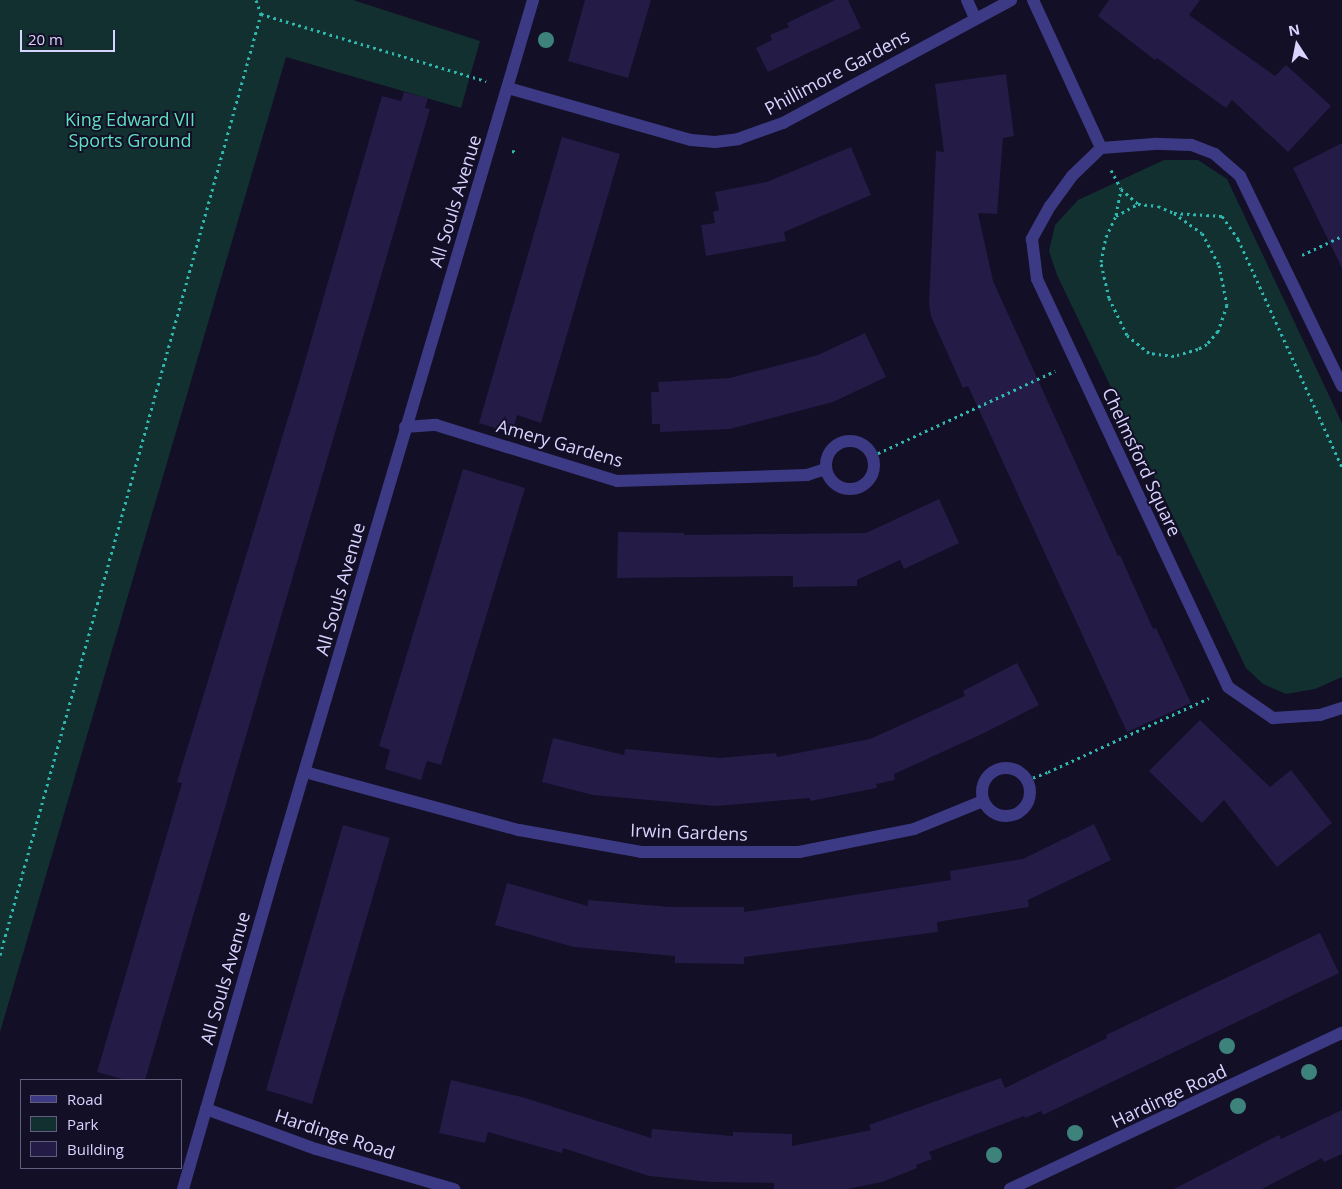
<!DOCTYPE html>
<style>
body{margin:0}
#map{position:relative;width:1342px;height:1189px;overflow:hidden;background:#130f26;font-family:"Open Sans",sans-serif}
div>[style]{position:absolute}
.green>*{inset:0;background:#12302f}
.building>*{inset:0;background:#241b47}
.path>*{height:3px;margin-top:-1.5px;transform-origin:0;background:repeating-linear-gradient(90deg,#2fb8b0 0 2.5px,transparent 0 6.5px)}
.minor>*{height:12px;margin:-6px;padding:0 6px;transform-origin:6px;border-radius:6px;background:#3d3a85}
.minor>.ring{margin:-6px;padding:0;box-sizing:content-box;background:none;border:12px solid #3d3a85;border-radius:50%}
.tertiary>*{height:12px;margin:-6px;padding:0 6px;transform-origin:6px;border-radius:6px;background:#3d3a85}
.trees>*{width:16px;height:16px;margin:-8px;border-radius:50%;background:#3d827b}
span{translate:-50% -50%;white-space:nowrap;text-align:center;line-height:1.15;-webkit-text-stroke:4px #130f26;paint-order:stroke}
.street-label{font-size:18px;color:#d9d4ff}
.park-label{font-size:18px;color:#5fe0c0}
.legend{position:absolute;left:20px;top:1079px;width:162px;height:90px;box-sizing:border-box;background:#130f26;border:1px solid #625e7d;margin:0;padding:6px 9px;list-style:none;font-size:15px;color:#d9d4ff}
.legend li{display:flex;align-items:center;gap:10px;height:25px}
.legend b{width:25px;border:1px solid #625e7d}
.north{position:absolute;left:1272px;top:20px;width:50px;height:50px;-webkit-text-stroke:4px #130f26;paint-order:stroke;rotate:349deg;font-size:14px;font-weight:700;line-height:20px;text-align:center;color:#d9d4ff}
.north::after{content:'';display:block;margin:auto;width:18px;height:22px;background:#d9d4ff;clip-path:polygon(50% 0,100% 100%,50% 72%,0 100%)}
.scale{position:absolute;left:20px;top:30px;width:95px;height:22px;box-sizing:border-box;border:2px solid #d9d4ff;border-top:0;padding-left:6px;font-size:15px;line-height:18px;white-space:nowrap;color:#d9d4ff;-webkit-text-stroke:4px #130f26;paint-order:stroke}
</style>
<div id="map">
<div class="green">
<i style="clip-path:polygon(0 0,353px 0,480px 41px,461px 108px,286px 57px,0 1032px)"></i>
<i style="clip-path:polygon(1164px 160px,1198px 160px,1227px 179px,1342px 423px,1342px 677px,1315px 689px,1286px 694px,1263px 684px,1246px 668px,1057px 275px,1049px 251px,1055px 225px,1078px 200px)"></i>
</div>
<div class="building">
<i style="clip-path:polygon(585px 0,651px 0,628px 78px,568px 61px)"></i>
<i style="clip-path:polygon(835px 0,848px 0,861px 28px,768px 72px,756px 48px,772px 40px,770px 35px,789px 27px,787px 23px)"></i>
<i style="clip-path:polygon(1109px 0,1200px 0,1189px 15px,1275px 76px,1286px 65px,1331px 106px,1288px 152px,1232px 100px,1226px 108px,1157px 58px,1155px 60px,1098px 16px)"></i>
<i style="clip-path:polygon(1006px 74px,1014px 136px,1003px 138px,997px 214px,978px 213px,993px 281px,1118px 556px,1120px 555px,1153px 629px,1156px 628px,1191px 703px,1127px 732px,968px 386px,963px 388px,931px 316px,929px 304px,936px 151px,944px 152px,935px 84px)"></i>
<i style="clip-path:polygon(404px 92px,428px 98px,425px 108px,430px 109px,145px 1080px,126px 1080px,97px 1072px,182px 783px,177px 782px,299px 382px,382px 96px,401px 101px)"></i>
<i style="clip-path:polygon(562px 137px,620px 154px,541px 423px,517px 415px,512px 433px,479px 423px)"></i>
<i style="clip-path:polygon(1342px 143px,1342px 268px,1293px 168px)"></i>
<i style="clip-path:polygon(851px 147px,871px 195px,784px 232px,786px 241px,706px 256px,701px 225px,715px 223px,713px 212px,719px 210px,715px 192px,767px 182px)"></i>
<i style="clip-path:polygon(865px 333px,886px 377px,833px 402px,730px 429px,660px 432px,660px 424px,652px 424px,651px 392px,659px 392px,658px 382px,730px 378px,818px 355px)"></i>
<i style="clip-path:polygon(463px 469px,525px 488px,441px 765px,427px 761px,421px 780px,385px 769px,390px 750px,379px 746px)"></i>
<i style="clip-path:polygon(939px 499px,959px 543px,904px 569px,900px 560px,857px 580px,857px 586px,793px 587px,793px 576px,617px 578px,618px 532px,684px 533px,684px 535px,866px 533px)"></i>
<i style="clip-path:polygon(1017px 663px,1039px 705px,984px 733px,894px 774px,895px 780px,876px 784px,877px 788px,810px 801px,810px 798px,716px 806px,593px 795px,542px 782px,553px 738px,624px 755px,625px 749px,720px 758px,776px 753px,777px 757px,870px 739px,965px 696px,963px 691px)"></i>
<i style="clip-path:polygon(1200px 720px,1270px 787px,1291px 770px,1332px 823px,1277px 867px,1224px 800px,1202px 823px,1149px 771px)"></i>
<i style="clip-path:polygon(1094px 824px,1111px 860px,1028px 900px,1029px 907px,937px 922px,938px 932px,744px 957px,744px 964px,675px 963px,675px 956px,574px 947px,495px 925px,507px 883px,588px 906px,588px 900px,670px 907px,744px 907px,744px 912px,951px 880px,950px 871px,1023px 859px)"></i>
<i style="clip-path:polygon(343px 825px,390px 838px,312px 1104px,266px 1090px)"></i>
<i style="clip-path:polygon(1320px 933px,1339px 973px,1043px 1115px,1041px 1111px,1025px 1118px,1024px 1116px,929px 1152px,932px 1159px,916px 1165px,917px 1168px,882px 1182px,847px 1189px,774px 1189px,774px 1183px,711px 1182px,649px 1176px,563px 1148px,562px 1153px,488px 1132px,485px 1143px,439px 1133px,451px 1080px,522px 1097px,651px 1138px,652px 1129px,733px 1136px,733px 1132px,792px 1134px,792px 1146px,871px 1130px,869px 1125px,1001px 1078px,1005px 1088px,1107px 1038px,1106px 1035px)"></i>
<i style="clip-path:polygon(1342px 1110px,1342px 1154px,1324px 1162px,1322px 1158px,1262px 1189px,1174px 1189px,1279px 1135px,1281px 1139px)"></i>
</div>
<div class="path">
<i style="left:256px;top:0;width:15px;rotate:70deg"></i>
<i style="left:261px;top:14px;width:235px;rotate:16.6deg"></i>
<i style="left:512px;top:151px;width:5px;rotate:11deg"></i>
<i style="left:1111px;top:170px;width:21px;rotate:62deg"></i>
<i style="left:1121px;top:189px;width:23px;rotate:41deg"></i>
<i style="left:1138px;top:204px;width:20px;rotate:6deg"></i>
<i style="left:1158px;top:206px;width:17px;rotate:24deg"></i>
<i style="left:1174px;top:213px;width:34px;rotate:36deg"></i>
<i style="left:1202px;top:233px;width:36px;rotate:62deg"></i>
<i style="left:1219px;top:265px;width:41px;rotate:78.7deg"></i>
<i style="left:1227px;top:305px;width:28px;rotate:109deg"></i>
<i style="left:1218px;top:331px;width:17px;rotate:130deg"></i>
<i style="left:1207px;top:344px;width:10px;rotate:151deg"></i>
<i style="left:1198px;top:349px;width:25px;rotate:164deg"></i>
<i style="left:1174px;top:356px;width:25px;rotate:-173deg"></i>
<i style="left:1149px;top:353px;width:28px;rotate:-141deg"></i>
<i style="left:1127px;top:335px;width:41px;rotate:-115.9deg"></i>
<i style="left:1109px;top:298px;width:37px;rotate:-103deg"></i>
<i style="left:1101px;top:262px;width:25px;rotate:-79deg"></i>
<i style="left:1106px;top:237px;width:23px;rotate:-65deg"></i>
<i style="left:1116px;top:216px;width:25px;rotate:-29deg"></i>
<i style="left:1174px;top:213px;width:48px;rotate:3.6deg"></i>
<i style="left:1222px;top:216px;width:28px;rotate:55deg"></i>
<i style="left:1238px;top:239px;width:251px;rotate:65.5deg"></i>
<i style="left:1116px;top:215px;width:26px;rotate:-79deg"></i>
<i style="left:1302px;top:255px;width:44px;rotate:-25.4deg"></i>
<i style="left:872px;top:456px;width:202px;rotate:-24.9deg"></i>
<i style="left:1027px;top:780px;width:22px;rotate:-21deg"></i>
<i style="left:1048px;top:772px;width:177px;rotate:-24.7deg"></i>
<i style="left:0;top:955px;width:977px;rotate:-74.5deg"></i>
</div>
<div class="minor">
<i style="left:967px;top:0;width:20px;rotate:66deg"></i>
<i style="left:1033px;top:0;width:163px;rotate:65.3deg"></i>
<i style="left:508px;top:88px;width:190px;rotate:15.9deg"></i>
<i style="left:691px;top:140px;width:24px;rotate:5deg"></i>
<i style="left:715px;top:142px;width:23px;rotate:-7deg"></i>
<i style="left:738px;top:139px;width:48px;rotate:-19.6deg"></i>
<i style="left:783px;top:123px;width:259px;rotate:-28.3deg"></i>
<i style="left:1342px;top:386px;width:233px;rotate:-115.9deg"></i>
<i style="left:1240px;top:176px;width:33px;rotate:-139deg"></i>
<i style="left:1215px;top:154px;width:26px;rotate:-159deg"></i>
<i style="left:1191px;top:145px;width:37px;rotate:-178deg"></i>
<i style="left:1154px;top:144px;width:53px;rotate:175.7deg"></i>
<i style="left:1101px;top:148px;width:40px;rotate:136deg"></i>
<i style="left:1072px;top:176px;width:37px;rotate:126deg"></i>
<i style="left:1050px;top:206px;width:38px;rotate:119deg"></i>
<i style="left:1032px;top:239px;width:40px;rotate:82.9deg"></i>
<i style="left:1037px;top:279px;width:450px;rotate:64.9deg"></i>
<i style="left:1228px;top:687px;width:55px;rotate:34.6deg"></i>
<i style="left:1273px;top:718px;width:47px;rotate:-3.7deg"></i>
<i style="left:1320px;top:715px;width:23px;rotate:-18deg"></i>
<i style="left:405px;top:427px;width:31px;rotate:-4deg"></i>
<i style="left:436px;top:425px;width:189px;rotate:17.2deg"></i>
<i style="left:617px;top:481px;width:190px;rotate:-1.8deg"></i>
<i style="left:807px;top:475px;width:19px;rotate:-18deg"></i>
<i class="ring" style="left:826px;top:441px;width:36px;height:36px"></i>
<i class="ring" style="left:982px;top:768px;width:36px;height:36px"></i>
<i style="left:305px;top:772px;width:222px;rotate:15.2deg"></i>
<i style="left:519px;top:830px;width:124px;rotate:10.2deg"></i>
<i style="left:641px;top:852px;width:158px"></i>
<i style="left:799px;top:852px;width:117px;rotate:-11.3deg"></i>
<i style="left:914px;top:829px;width:74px;rotate:-22.1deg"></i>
<i style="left:206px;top:1109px;width:117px;rotate:20deg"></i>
<i style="left:316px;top:1149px;width:144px;rotate:16.2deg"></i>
<i style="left:1010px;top:1189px;width:367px;rotate:-25.2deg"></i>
</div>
<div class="tertiary">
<i style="left:183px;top:1189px;width:342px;rotate:-73.9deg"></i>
<i style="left:278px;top:860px;width:897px;rotate:-73.48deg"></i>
</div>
<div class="trees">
<i style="left:546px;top:40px"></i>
<i style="left:1227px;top:1046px"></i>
<i style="left:1309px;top:1072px"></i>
<i style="left:1238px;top:1106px"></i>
<i style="left:1075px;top:1133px"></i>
<i style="left:994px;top:1155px"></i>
</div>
<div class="street-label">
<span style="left:837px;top:72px;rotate:-28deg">Phillimore Gardens</span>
<span style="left:455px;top:201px;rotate:-73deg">All Souls Avenue</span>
<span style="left:560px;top:443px;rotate:16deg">Amery Gardens</span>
<span style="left:1142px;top:462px;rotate:65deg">Chelmsford Square</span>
<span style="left:340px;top:589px;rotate:-74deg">All Souls Avenue</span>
<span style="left:689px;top:832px;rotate:2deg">Irwin Gardens</span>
<span style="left:225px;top:978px;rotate:-74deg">All Souls Avenue</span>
<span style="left:1169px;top:1096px;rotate:-25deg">Hardinge Road</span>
<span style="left:335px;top:1134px;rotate:18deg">Hardinge Road</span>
</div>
<div class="park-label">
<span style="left:130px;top:130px">King Edward VII<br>Sports Ground</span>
</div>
<ul class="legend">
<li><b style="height:6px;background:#3d3a85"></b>Road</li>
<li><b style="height:14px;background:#12302f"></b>Park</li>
<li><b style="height:14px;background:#241b47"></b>Building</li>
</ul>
<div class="north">N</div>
<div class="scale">20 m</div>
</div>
